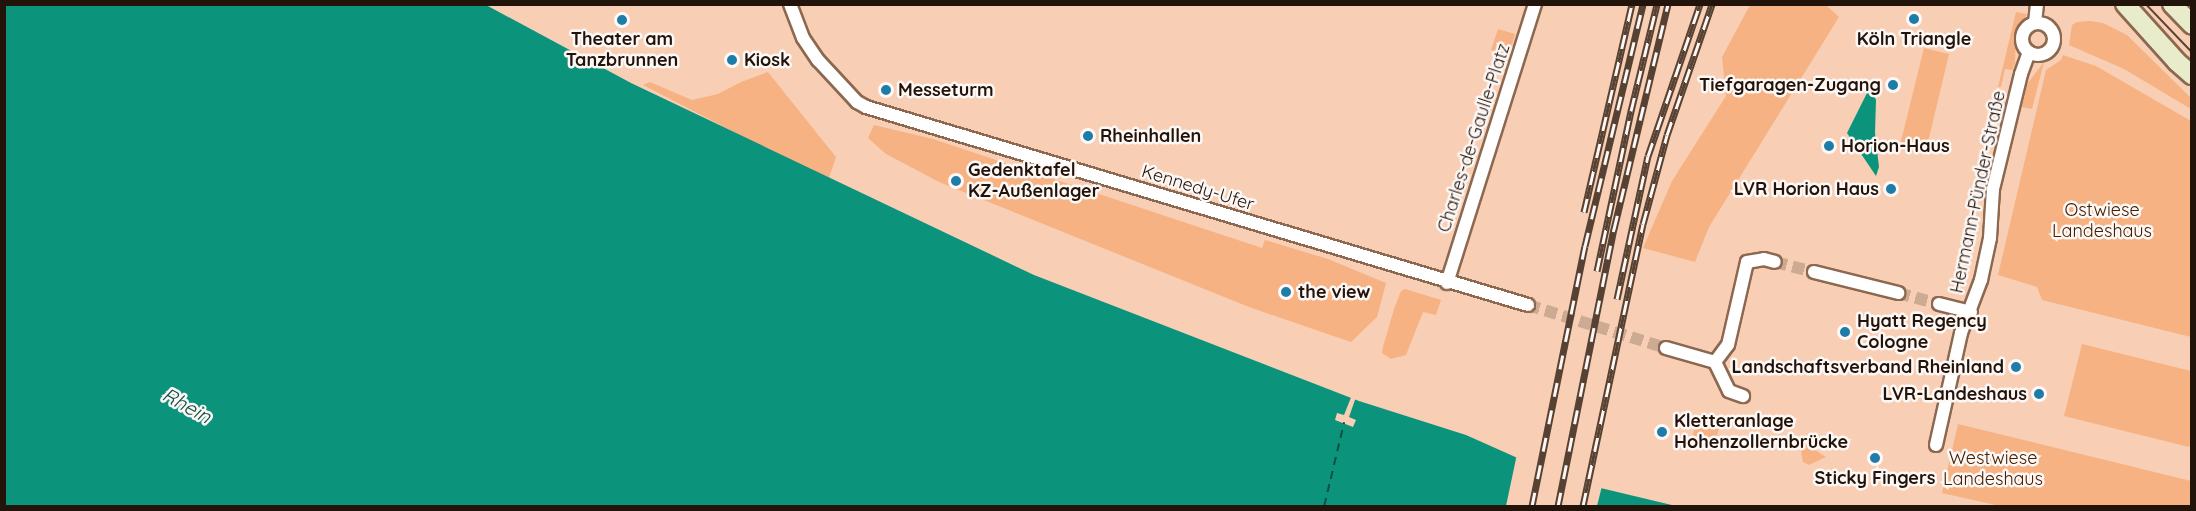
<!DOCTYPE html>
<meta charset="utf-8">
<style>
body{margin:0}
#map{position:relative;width:2196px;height:511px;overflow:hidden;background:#f8cfb4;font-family:Quicksand,sans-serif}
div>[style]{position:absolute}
.green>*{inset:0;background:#f6b283}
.water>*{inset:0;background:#0c937b}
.pier>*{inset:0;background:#f8cfb4}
.ferry>*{height:1.5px;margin-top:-0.75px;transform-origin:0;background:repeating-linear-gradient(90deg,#0d4f41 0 8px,transparent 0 14px)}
.street-tunnel>*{height:12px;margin-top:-6px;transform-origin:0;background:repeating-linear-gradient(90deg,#cdaa92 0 12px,transparent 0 18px)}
.roads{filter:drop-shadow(2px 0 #8c6850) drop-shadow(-2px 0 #8c6850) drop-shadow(0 2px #8c6850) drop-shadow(0 -2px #8c6850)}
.street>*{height:12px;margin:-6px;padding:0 6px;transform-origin:6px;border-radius:6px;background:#fff}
.street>.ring{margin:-6px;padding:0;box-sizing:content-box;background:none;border:12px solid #fff;border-radius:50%}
.secondary>*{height:18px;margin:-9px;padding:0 9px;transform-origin:9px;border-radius:9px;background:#e8ecca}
.tram>*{height:1.5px;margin:-0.75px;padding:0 0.75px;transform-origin:0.75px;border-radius:0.75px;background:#564133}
.rail>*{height:7px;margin-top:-3.5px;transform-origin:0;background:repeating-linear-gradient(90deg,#fdf8f6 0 14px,#564133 0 28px);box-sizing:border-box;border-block:2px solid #564133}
.dots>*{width:16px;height:16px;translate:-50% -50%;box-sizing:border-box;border:3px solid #fdf8f6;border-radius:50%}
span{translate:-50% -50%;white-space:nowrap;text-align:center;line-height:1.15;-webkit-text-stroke:5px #fdf8f6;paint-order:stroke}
.poi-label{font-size:18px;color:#22140a;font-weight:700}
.left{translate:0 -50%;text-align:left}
.right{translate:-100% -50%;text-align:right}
.street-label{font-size:18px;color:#22140a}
.park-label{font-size:18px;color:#432003}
.water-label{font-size:20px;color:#0d4f41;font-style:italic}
.frame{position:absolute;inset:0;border:6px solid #22140a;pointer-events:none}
</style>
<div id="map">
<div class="green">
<i style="clip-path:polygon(1750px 5px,1826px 5px,1839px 17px,1709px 227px,1695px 262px,1643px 248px,1672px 181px,1726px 96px,1722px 57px)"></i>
<i style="clip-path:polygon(2016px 12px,2027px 14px,2016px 34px,2015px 63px,2012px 70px,2005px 69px,2001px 87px,1998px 87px)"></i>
<i style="clip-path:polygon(2090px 21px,2103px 23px,2127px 35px,2191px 98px,2191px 109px,2124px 69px,2069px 45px,2072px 25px,2077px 22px)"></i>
<i style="clip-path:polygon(1498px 29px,1515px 34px,1509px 55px,1491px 50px)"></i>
<i style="clip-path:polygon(1924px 48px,1949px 54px,1925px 155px,1899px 149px)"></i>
<i style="clip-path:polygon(2063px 55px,2096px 66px,2191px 121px,2191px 337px,2042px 300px,2037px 287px,1998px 275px,2046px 70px,2061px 60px)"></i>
<i style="clip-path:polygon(2044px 62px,2032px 109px,2022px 107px,2027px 84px)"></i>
<i style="clip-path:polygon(768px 72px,836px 157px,829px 178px,763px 147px,643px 85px,650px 82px,692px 100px,718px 94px,741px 82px)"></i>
<i style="clip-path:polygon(874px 125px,933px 139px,1262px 248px,1265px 240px,1328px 259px,1386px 283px,1377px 317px,1351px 342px,1249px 307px,939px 182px,886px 154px,868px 138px)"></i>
<i style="clip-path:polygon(1405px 289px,1441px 300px,1436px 315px,1423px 312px,1406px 355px,1391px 359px,1382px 353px,1383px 347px,1394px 309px,1401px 291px)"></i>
<i style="clip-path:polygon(2082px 344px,2191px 371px,2192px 437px,2189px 447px,2064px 416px)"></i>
<i style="clip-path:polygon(1697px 416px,1720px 424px,1715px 444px,1692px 439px)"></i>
<i style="clip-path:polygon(1958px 424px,2191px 481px,2191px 506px,2000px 506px,1942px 493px)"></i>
<i style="clip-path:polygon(1808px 441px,1815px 450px,1826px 457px,1809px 465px,1803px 462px,1801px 451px)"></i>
</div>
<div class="water">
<i style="clip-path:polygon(4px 5px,486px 5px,631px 83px,1034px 275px,1359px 401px,1466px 435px,1567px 480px,1676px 506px,5px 506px)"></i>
<i style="clip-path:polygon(1870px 87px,1876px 100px,1875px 133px,1879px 167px,1876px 176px,1847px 133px)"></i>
</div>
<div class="pier">
<i style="clip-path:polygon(1352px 395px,1356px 397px,1349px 417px,1356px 420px,1353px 427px,1335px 420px,1337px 413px,1344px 415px)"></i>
<i style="clip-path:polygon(1517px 454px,1568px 478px,1602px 486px,1597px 506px,1506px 506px)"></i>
</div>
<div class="ferry">
<i style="left:1324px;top:506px;width:86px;rotate:-76.6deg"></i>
</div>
<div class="street-tunnel">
<i style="left:1775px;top:262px;width:40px;rotate:14.4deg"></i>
<i style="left:1898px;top:293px;width:42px;rotate:15deg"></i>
<i style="left:1528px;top:305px;width:145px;rotate:17.3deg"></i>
</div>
<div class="roads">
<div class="street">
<i style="left:790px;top:4px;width:36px;rotate:69deg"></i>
<i style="left:803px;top:38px;width:27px;rotate:56deg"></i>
<i style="left:818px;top:60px;width:57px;rotate:47.1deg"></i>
<i style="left:857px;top:102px;width:10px;rotate:29deg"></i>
<i style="left:866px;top:107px;width:691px;rotate:16.65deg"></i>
<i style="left:2035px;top:23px;width:19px;rotate:-84deg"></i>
<i class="ring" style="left:2022px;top:23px;width:20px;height:20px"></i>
<i style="left:1814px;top:272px;width:87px;rotate:14deg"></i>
<i style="left:1447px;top:283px;width:293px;rotate:-72.5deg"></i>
<i style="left:1939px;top:304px;width:33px;rotate:14deg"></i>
<i style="left:1666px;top:348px;width:51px;rotate:15.9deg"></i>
<i style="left:1715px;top:362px;width:21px;rotate:-53deg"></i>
<i style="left:1728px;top:345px;width:85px;rotate:-77.1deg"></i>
<i style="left:1747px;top:262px;width:17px;rotate:-10deg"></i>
<i style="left:1764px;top:259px;width:11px;rotate:15deg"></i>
<i style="left:1715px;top:362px;width:32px;rotate:64deg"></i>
<i style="left:1729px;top:391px;width:15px;rotate:20deg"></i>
<i style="left:1936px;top:445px;width:115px;rotate:-77.4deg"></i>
<i style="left:1961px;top:333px;width:57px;rotate:-69.3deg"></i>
<i style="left:1981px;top:280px;width:43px;rotate:-77.9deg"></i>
<i style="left:1990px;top:238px;width:49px;rotate:-86.5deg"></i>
<i style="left:1993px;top:189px;width:118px;rotate:-76.3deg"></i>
<i style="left:2021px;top:74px;width:23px;rotate:-70deg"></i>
</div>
<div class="secondary">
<i style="left:2125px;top:4px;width:78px;rotate:48.1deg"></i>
<i style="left:2177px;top:62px;width:20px;rotate:41deg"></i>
<i style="left:2172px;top:4px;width:29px;rotate:46deg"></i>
</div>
</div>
<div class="tram">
<i style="left:2146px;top:4px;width:66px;rotate:46.2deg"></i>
</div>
<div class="rail">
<i style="left:1584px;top:212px;width:213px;rotate:-77deg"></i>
<i style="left:1597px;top:271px;width:164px;rotate:-78deg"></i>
<i style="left:1631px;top:111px;width:110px;rotate:-76.3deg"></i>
<i style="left:1617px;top:299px;width:146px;rotate:-77.8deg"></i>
<i style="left:1648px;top:156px;width:161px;rotate:-71.1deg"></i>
<i style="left:1532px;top:506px;width:265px;rotate:-78.5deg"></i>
<i style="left:1585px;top:246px;width:249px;rotate:-76.5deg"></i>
<i style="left:1558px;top:506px;width:283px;rotate:-78.6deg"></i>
<i style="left:1614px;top:229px;width:231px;rotate:-76.5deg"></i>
<i style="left:1583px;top:506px;width:288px;rotate:-78deg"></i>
<i style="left:1643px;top:224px;width:92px;rotate:-74.9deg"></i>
<i style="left:1667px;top:135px;width:139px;rotate:-71deg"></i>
</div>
<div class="dots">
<i style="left:1914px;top:19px;background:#1e7ca9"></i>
<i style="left:622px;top:20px;background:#1e7ca9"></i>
<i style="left:732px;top:60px;background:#1e7ca9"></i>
<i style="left:1893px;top:85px;background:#1e7ca9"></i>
<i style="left:886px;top:90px;background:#1e7ca9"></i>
<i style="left:1088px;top:136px;background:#1e7ca9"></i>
<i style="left:1829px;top:146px;background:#1e7ca9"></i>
<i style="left:956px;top:181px;background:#1e7ca9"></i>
<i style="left:1891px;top:189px;background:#1e7ca9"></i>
<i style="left:1286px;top:292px;background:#1e7ca9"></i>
<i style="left:1845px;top:332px;background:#1e7ca9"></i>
<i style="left:2016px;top:367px;background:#1e7ca9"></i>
<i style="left:2039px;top:394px;background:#1e7ca9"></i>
<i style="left:1662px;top:432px;background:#1e7ca9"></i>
<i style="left:1875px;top:458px;background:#1e7ca9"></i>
</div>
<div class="poi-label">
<span style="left:1914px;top:39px">Köln Triangle</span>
<span style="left:622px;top:50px">Theater am<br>Tanzbrunnen</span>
<span class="left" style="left:744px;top:60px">Kiosk</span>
<span class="right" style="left:1881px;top:85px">Tiefgaragen-Zugang</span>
<span class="left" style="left:898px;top:90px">Messeturm</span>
<span class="left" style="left:1100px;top:136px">Rheinhallen</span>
<span class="left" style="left:1841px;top:146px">Horion-Haus</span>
<span class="left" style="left:968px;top:181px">Gedenktafel<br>KZ-Außenlager</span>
<span class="right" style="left:1879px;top:189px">LVR Horion Haus</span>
<span class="left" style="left:1298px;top:292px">the view</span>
<span class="left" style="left:1857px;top:332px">Hyatt Regency<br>Cologne</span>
<span class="right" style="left:2004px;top:367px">Landschaftsverband Rheinland</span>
<span class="right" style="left:2027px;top:394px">LVR-Landeshaus</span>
<span class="left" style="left:1674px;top:432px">Kletteranlage<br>Hohenzollernbrücke</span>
<span style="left:1875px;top:478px">Sticky Fingers</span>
</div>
<div class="street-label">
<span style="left:1474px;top:138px;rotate:-72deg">Charles-de-Gaulle-Platz</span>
<span style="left:1198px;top:188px;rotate:17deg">Kennedy-Ufer</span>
<span style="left:1978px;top:192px;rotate:-78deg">Hermann-Pünder-Straße</span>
</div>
<div class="park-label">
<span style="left:2102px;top:221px">Ostwiese<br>Landeshaus</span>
<span style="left:1993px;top:469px">Westwiese<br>Landeshaus</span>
</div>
<div class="water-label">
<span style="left:187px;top:405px;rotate:29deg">Rhein</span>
</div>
<div class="frame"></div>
</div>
